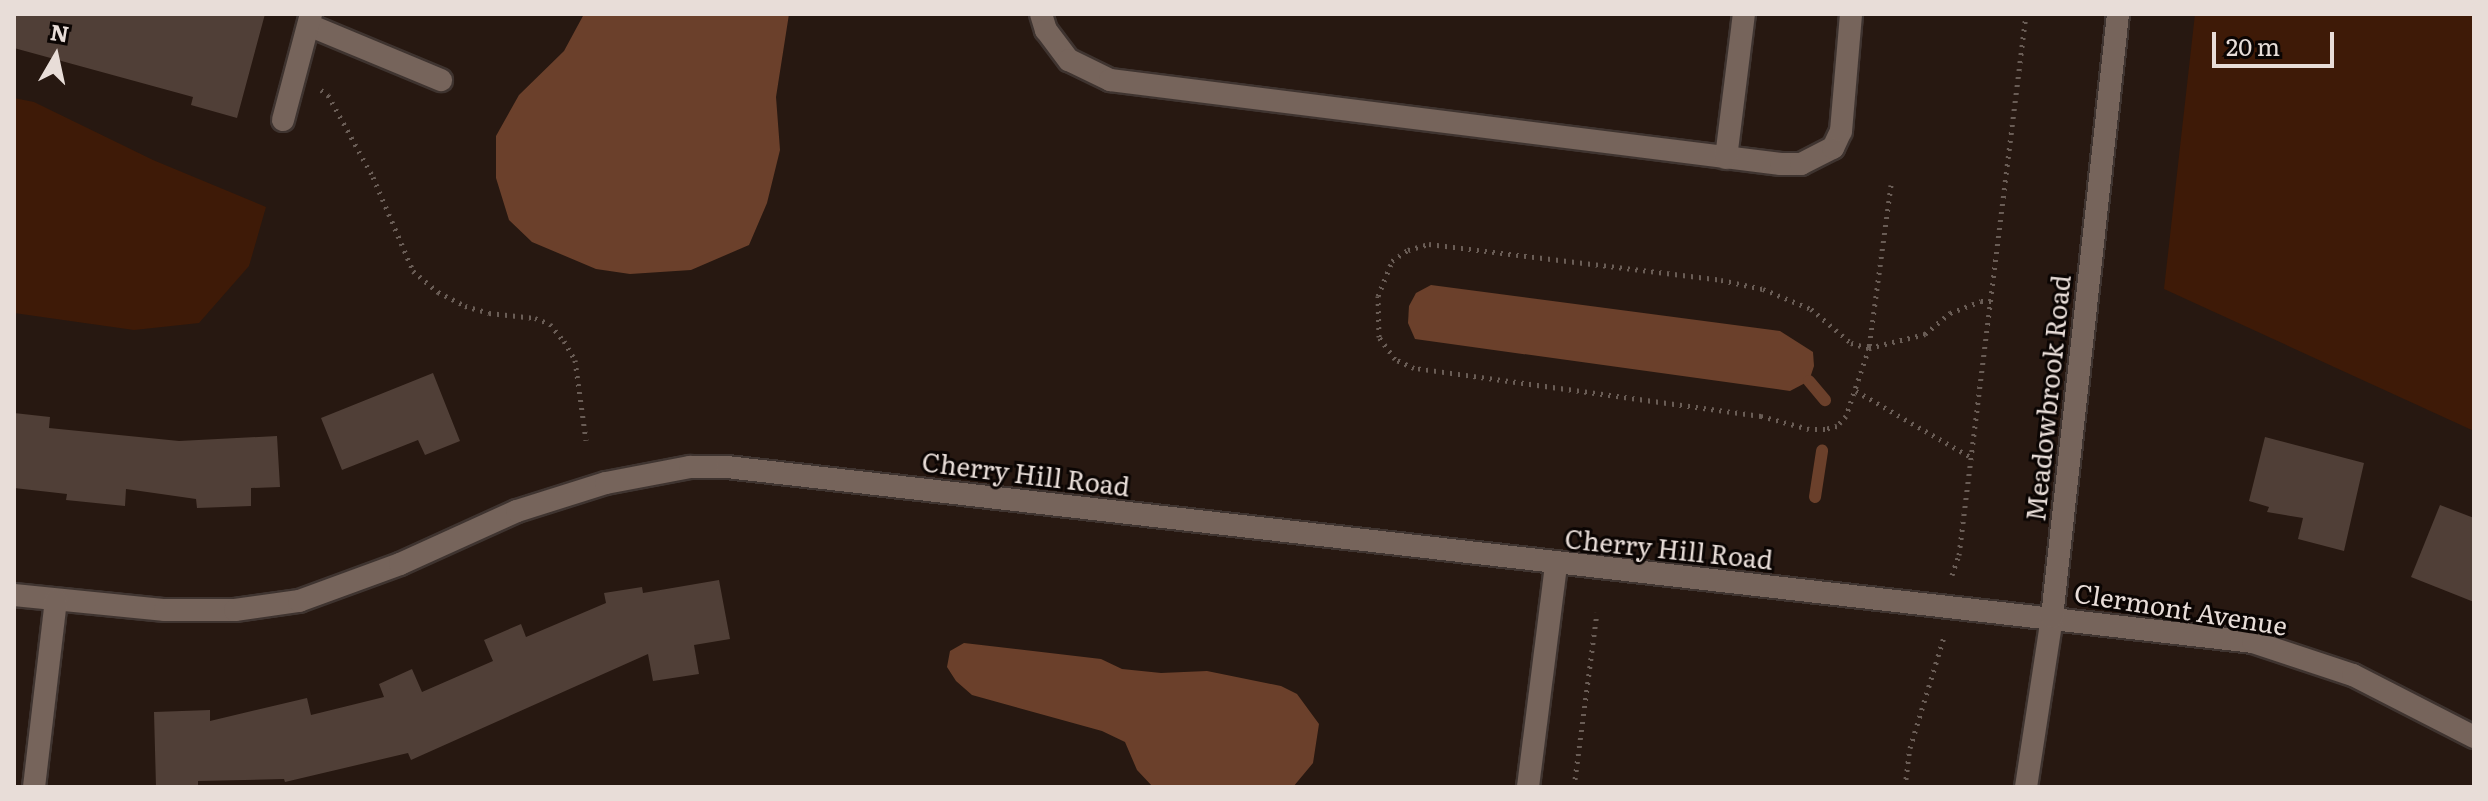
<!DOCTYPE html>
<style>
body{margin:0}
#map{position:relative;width:2488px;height:801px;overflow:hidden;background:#271811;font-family:Literata,serif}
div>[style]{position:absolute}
.green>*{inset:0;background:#3e1a07}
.water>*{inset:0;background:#6b402b}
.stream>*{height:12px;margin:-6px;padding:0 6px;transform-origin:6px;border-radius:6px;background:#6b402b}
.building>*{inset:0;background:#503f37}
.path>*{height:5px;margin-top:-2.5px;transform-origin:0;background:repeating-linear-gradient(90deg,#6a5d56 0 2px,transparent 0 8px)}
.roads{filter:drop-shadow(2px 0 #3f3430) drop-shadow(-2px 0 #3f3430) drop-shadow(0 2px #3f3430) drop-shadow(0 -2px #3f3430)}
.service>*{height:22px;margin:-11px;padding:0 11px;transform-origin:11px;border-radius:11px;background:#76645b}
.minor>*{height:22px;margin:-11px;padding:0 11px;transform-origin:11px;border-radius:11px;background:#76645b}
.tertiary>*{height:22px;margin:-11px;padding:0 11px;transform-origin:11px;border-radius:11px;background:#76645b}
span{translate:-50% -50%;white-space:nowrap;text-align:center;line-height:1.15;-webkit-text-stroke:6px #0b0503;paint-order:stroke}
.street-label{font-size:26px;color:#e8ddd8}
.frame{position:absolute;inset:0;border:16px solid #e8ddd8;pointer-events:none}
.north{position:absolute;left:16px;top:16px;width:80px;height:80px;-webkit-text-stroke:6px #0b0503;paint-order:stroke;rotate:9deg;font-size:22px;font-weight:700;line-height:32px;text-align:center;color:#e8ddd8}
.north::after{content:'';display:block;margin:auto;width:28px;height:36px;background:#e8ddd8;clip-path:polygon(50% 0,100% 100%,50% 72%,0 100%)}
.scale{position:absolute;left:2212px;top:32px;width:122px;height:36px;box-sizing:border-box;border:4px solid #e8ddd8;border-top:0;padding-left:10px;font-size:24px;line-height:28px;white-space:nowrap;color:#e8ddd8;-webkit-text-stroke:6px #0b0503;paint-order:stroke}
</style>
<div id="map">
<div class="green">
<i style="clip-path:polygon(2195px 14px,2474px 14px,2474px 431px,2164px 289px)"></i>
<i style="clip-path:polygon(14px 98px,34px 102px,153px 160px,266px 207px,249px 266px,199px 323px,134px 330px,14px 313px)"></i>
</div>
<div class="water">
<i style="clip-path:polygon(584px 14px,789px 14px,776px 97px,780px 150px,767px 203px,749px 245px,691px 270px,630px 274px,596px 269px,532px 242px,509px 220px,496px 178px,496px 136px,519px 95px,564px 51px)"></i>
<i style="clip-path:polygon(1431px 285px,1780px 331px,1813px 352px,1814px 366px,1809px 381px,1790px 391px,1415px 339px,1408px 323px,1409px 306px,1416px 293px)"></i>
<i style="clip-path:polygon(964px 643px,1101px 659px,1122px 669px,1161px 673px,1207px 671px,1281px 686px,1297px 694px,1319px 724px,1313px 763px,1293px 787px,1153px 787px,1137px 770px,1125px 742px,1102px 731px,972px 695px,956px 681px,947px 667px,950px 651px)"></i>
</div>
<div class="stream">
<i style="left:1809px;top:381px;width:25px;rotate:50deg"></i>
<i style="left:1815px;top:497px;width:47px;rotate:-81.3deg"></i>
</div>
<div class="building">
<i style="clip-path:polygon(14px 14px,265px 14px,237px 118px,191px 105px,193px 97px,14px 48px)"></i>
<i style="clip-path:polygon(433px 373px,460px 441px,425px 455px,418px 440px,342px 470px,321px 418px)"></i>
<i style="clip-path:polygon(14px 413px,50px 417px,49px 428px,179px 441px,277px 436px,280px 487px,251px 488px,251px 506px,197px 508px,196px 499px,126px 489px,125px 506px,66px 500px,67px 494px,14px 488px)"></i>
<i style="clip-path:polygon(2265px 437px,2364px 463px,2344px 551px,2298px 539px,2303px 518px,2267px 512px,2269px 507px,2249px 501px)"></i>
<i style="clip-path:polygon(2440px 505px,2474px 518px,2474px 602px,2411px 577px)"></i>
<i style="clip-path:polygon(719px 580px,730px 639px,694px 645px,699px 674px,653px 681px,648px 654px,411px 760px,408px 753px,285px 782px,284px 779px,198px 781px,198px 787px,156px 787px,154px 712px,210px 710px,210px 721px,307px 698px,311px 715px,384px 697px,379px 684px,412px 669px,422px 692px,493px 661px,484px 640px,521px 624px,526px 637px,606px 603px,604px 593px,642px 587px,643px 593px)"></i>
</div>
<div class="path">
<i style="left:321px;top:90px;width:9px;rotate:36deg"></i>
<i style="left:328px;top:95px;width:94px;rotate:61.2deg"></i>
<i style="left:373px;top:177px;width:102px;rotate:66.9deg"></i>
<i style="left:413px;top:271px;width:33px;rotate:40deg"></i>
<i style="left:438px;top:292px;width:30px;rotate:27deg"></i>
<i style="left:465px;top:306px;width:25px;rotate:16deg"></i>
<i style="left:489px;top:313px;width:46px;rotate:6.2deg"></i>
<i style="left:535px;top:318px;width:16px;rotate:22deg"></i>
<i style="left:550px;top:324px;width:22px;rotate:51deg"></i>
<i style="left:564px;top:341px;width:22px;rotate:60deg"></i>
<i style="left:575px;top:360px;width:81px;rotate:82.2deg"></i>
<i style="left:1891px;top:185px;width:164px;rotate:97.7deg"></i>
<i style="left:1869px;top:348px;width:72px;rotate:108.7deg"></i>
<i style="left:1846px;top:416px;width:13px;rotate:132deg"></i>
<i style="left:1837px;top:426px;width:12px;rotate:166deg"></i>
<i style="left:1825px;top:429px;width:16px;rotate:180deg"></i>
<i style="left:1809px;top:429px;width:50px;rotate:-164.8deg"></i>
<i style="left:1761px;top:416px;width:350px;rotate:-172.1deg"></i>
<i style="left:1414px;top:368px;width:21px;rotate:-155deg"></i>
<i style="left:1395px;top:359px;width:27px;rotate:-126deg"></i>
<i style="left:1379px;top:337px;width:41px;rotate:-91.4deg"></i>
<i style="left:1378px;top:296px;width:38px;rotate:-68deg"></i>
<i style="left:1392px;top:261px;width:19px;rotate:-35deg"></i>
<i style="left:1408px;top:250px;width:22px;rotate:-16deg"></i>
<i style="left:1429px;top:244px;width:294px;rotate:7deg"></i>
<i style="left:1721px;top:280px;width:43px;rotate:12.1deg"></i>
<i style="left:1763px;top:289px;width:52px;rotate:22.6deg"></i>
<i style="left:1811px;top:309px;width:52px;rotate:40.4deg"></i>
<i style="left:1851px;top:343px;width:19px;rotate:16deg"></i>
<i style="left:1869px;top:348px;width:58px;rotate:-14deg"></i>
<i style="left:1925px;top:334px;width:33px;rotate:-40deg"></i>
<i style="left:1950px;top:313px;width:33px;rotate:-21deg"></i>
<i style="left:1981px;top:301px;width:10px"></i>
<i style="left:1856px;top:391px;width:133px;rotate:29.9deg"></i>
<i style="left:1952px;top:575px;width:21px;rotate:-71deg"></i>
<i style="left:1959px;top:555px;width:545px;rotate:-82.94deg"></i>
<i style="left:1574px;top:787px;width:176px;rotate:-82.5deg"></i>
<i style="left:1905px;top:787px;width:39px;rotate:-83deg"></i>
<i style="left:1910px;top:748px;width:116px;rotate:-73deg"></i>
</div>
<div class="roads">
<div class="service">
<i style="left:1041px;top:14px;width:17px;rotate:73deg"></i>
<i style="left:1046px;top:30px;width:38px;rotate:53deg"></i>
<i style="left:1069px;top:60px;width:46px;rotate:26deg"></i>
<i style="left:1110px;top:80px;width:676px;rotate:7.14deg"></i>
<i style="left:1781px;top:164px;width:20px"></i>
<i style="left:1801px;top:164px;width:36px;rotate:-27deg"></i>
<i style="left:1833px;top:148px;width:19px;rotate:-65deg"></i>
<i style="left:1841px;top:131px;width:117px;rotate:-85.1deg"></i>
<i style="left:311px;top:26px;width:141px;rotate:22.6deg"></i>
<i style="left:283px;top:120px;width:110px;rotate:-75.2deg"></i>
<i style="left:1726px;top:158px;width:145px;rotate:-82.9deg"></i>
<i style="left:1528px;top:787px;width:225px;rotate:-82.8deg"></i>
</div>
<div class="minor">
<i style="left:14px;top:595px;width:152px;rotate:5.7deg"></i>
<i style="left:165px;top:610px;width:70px"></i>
<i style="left:235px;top:610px;width:65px;rotate:-8deg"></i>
<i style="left:299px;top:601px;width:108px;rotate:-20.1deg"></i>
<i style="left:400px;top:564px;width:128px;rotate:-24.4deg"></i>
<i style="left:517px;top:511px;width:93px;rotate:-17.5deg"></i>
<i style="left:606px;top:483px;width:86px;rotate:-10.8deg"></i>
<i style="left:690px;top:467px;width:37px"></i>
<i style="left:727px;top:467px;width:1536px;rotate:6.54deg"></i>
<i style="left:2253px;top:642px;width:105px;rotate:18.3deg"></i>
<i style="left:2353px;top:675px;width:136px;rotate:27.1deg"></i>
<i style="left:34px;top:787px;width:188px;rotate:-83.3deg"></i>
</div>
<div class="tertiary">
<i style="left:2026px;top:787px;width:172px;rotate:-81.3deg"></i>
<i style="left:2052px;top:617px;width:607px;rotate:-83.75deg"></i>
</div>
</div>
<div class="street-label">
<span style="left:2047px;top:398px;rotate:-84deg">Meadowbrook Road</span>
<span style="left:1026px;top:473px;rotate:7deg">Cherry Hill Road</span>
<span style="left:1669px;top:548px;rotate:6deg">Cherry Hill Road</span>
<span style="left:2181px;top:608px;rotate:9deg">Clermont Avenue</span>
</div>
<div class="frame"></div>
<div class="north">N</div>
<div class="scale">20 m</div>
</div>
